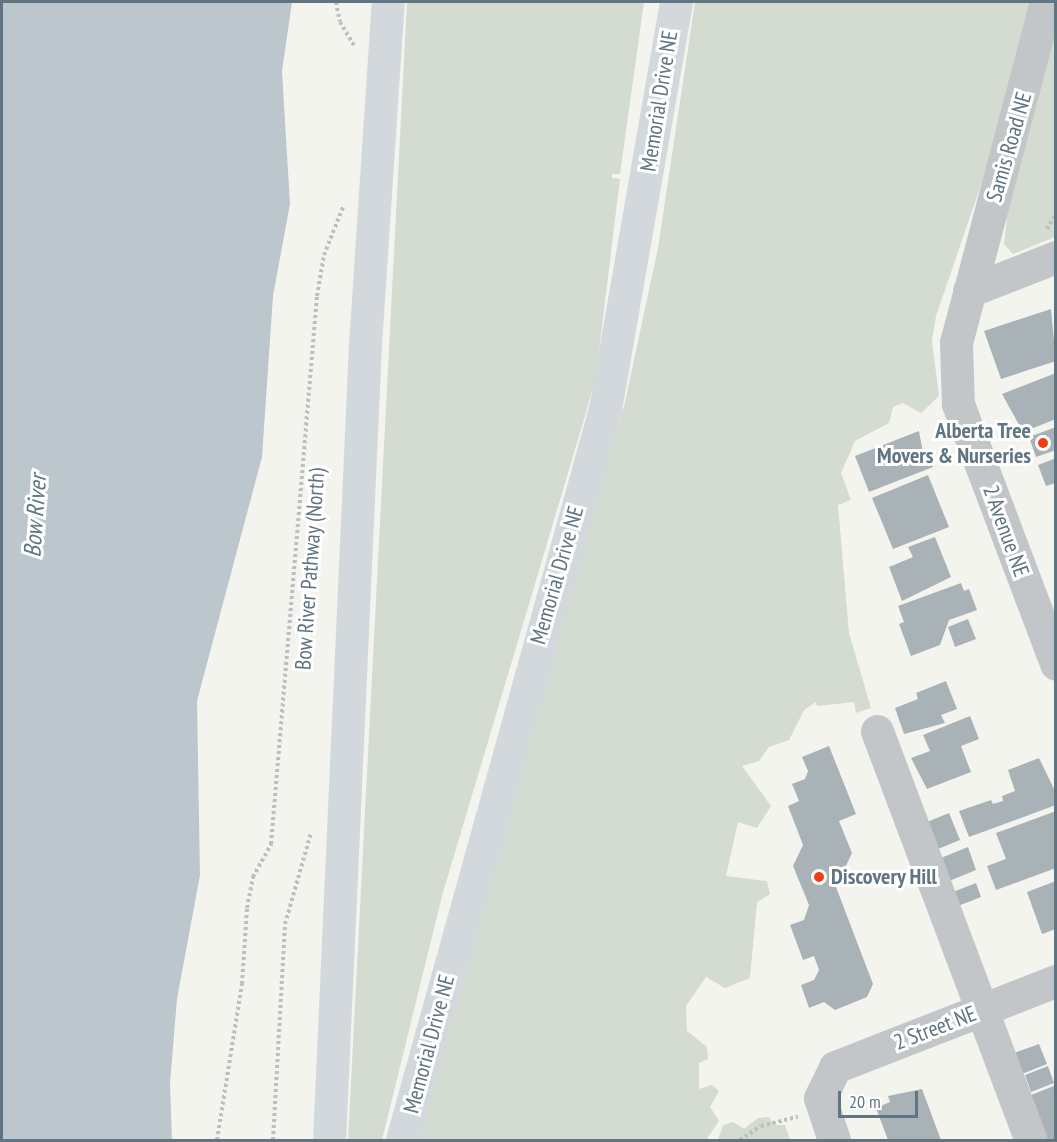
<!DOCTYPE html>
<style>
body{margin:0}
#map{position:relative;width:1057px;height:1142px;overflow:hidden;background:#f4f4ef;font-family:"PT Sans Narrow",sans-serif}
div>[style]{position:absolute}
.green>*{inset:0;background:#d4dbd0}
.water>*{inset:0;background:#bbc7cc}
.building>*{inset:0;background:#a9b2b6}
.path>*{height:4px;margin-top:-2px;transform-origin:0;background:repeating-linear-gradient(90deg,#bcbec0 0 3px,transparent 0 6px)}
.minor>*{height:33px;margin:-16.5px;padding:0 16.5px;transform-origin:16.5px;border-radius:16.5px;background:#c3c6c9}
.major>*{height:33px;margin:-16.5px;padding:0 16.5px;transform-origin:16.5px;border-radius:16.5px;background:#d2d8dc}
.dots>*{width:16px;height:16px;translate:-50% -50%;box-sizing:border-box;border:3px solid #fff;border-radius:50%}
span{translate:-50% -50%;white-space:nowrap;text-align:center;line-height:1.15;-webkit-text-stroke:6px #fff;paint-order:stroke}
.street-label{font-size:22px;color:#617482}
.poi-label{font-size:22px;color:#617482;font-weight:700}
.right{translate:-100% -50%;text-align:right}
.left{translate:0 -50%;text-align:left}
.water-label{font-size:24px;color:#5c7880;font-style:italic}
.frame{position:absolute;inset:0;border:3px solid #617482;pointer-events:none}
.scale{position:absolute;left:838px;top:1091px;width:80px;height:27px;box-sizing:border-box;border:3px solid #617482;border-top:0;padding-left:8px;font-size:18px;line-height:21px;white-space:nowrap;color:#617482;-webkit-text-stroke:4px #fff;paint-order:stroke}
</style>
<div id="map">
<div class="green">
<i style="clip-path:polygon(407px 2px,644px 2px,620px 174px,612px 174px,612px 178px,620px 179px,596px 375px,585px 416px,442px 896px,382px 1140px,348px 1140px)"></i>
<i style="clip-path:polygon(695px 2px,1030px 2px,1006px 112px,936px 316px,932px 341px,939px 396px,921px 413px,903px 403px,893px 407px,889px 423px,855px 441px,841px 473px,851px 500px,838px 505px,849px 633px,871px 708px,856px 713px,854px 702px,817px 706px,816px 702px,804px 710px,789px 740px,769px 747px,759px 761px,742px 766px,771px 806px,757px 828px,738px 822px,726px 876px,767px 881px,770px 894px,757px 902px,750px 978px,725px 988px,706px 977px,686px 1006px,687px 1031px,707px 1047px,708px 1059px,699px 1063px,699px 1089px,712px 1085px,719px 1091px,710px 1107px,719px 1121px,706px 1140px,417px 1140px,459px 967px,625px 402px,658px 248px)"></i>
<i style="clip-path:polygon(1055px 29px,1055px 237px,1013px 254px,1004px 244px,1008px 208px)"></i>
<i style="clip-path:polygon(769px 1117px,774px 1125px,785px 1125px,790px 1140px,718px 1140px,723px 1125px,733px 1122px,744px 1129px,758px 1118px)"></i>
</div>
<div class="water">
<i style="clip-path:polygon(2px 2px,292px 2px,282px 71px,290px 204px,273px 296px,262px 457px,197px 701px,200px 875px,177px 999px,170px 1084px,172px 1140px,2px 1140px)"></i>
</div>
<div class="building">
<i style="clip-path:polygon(1051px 309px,1056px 361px,1001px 379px,984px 331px)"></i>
<i style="clip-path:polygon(1056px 373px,1056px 419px,1023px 432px,1002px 394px)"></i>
<i style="clip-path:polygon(1056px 427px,1056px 450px,1036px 457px,1029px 437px)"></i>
<i style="clip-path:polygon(919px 431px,924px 458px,929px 456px,933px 467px,869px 492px,855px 456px)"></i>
<i style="clip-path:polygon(1056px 458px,1056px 483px,1046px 486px,1038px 465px)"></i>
<i style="clip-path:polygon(928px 475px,949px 527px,893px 549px,872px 498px)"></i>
<i style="clip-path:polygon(935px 537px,951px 577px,902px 601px,889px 567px,913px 557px,908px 547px)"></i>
<i style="clip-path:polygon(961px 583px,964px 591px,969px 589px,977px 610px,949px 620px,940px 645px,911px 656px,899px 624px,904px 622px,898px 606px)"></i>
<i style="clip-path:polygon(968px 619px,976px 639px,955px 647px,948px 627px)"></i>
<i style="clip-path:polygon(946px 681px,957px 709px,941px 715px,945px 723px,904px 734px,895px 708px,918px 699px,916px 693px)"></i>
<i style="clip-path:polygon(970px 716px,979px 739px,961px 746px,971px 772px,927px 789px,911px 758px,930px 751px,923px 735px)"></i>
<i style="clip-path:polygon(829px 746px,856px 814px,839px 821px,852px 853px,836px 887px,873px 984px,867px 997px,835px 1010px,824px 1002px,809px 1008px,801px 985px,814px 980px,819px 970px,814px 956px,803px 960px,790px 925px,804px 920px,809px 905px,793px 866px,803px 845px,788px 806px,799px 801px,792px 784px,805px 779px,808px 771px,802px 757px)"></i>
<i style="clip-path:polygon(1039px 758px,1056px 793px,1056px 805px,969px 837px,959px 811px,991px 800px,993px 804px,1003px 801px,1002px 796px,1015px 791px,1008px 770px)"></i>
<i style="clip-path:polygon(1056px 811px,1056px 868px,996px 890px,987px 866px,1006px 859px,996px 833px)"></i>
<i style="clip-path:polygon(949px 813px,960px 840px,938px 849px,927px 822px)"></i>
<i style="clip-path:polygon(968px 847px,976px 870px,949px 881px,941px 858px)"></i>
<i style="clip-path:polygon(1056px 881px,1056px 929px,1042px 934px,1027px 892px)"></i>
<i style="clip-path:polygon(976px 883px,981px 897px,958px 906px,953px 892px)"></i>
<i style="clip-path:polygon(1039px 1044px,1047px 1064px,1022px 1074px,1014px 1053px)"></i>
<i style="clip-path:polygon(1048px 1066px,1054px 1083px,1031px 1092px,1025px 1075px)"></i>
<i style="clip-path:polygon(1056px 1085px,1056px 1139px,1047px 1140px,1029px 1096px)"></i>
<i style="clip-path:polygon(922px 1089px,941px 1140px,888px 1140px,876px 1108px,890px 1102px,888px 1096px)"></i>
</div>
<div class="path">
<i style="left:336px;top:2px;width:20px;rotate:79deg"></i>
<i style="left:340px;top:22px;width:29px;rotate:59deg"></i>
<i style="left:1047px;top:229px;width:17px;rotate:-59deg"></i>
<i style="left:217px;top:1140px;width:158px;rotate:-80.9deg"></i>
<i style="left:242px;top:984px;width:76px;rotate:-86.2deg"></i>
<i style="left:247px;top:908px;width:32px;rotate:-79deg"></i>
<i style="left:253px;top:877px;width:38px;rotate:-61deg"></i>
<i style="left:271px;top:844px;width:550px;rotate:-85.2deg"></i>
<i style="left:317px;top:296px;width:42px;rotate:-80.3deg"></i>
<i style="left:324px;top:255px;width:52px;rotate:-68.4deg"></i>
<i style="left:273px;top:1140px;width:216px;rotate:-86.8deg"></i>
<i style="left:285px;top:924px;width:95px;rotate:-74.1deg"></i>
<i style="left:740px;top:1140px;width:25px;rotate:-34deg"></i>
<i style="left:761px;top:1126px;width:38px;rotate:-14deg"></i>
</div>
<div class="minor">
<i style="left:1046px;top:2px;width:352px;rotate:104.8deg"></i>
<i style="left:956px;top:342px;width:62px;rotate:88.2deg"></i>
<i style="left:958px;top:404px;width:278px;rotate:69.3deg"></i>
<i style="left:969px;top:291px;width:93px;rotate:-21.3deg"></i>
<i style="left:877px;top:731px;width:437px;rotate:69.4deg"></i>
<i style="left:834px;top:1140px;width:44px;rotate:-108.4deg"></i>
<i style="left:820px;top:1098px;width:34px;rotate:-64deg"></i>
<i style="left:835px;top:1067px;width:237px;rotate:-21.3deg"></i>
</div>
<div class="major">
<i style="left:329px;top:1140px;width:797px;rotate:-87.41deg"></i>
<i style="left:365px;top:344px;width:343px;rotate:-86.2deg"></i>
<i style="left:402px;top:1140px;width:759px;rotate:-74.48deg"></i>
<i style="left:605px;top:409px;width:413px;rotate:-80.1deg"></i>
</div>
<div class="dots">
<i style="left:1043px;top:443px;background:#ee3f15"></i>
<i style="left:819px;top:877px;background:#ee3f15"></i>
</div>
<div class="street-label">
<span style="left:659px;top:101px;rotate:-81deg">Memorial Drive NE</span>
<span style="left:1009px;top:147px;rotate:-74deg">Samis Road NE</span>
<span style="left:1006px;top:531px;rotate:70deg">2 Avenue NE</span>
<span style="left:310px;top:569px;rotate:-86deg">Bow River Pathway (North)</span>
<span style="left:557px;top:575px;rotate:-74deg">Memorial Drive NE</span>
<span style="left:935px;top:1028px;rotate:-21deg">2 Street NE</span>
<span style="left:429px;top:1044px;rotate:-75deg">Memorial Drive NE</span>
</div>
<div class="poi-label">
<span class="right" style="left:1031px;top:443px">Alberta Tree<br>Movers &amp; Nurseries</span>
<span class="left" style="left:831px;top:877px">Discovery Hill</span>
</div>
<div class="water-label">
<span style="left:35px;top:516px;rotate:-86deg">Bow River</span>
</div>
<div class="frame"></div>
<div class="scale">20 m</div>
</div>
